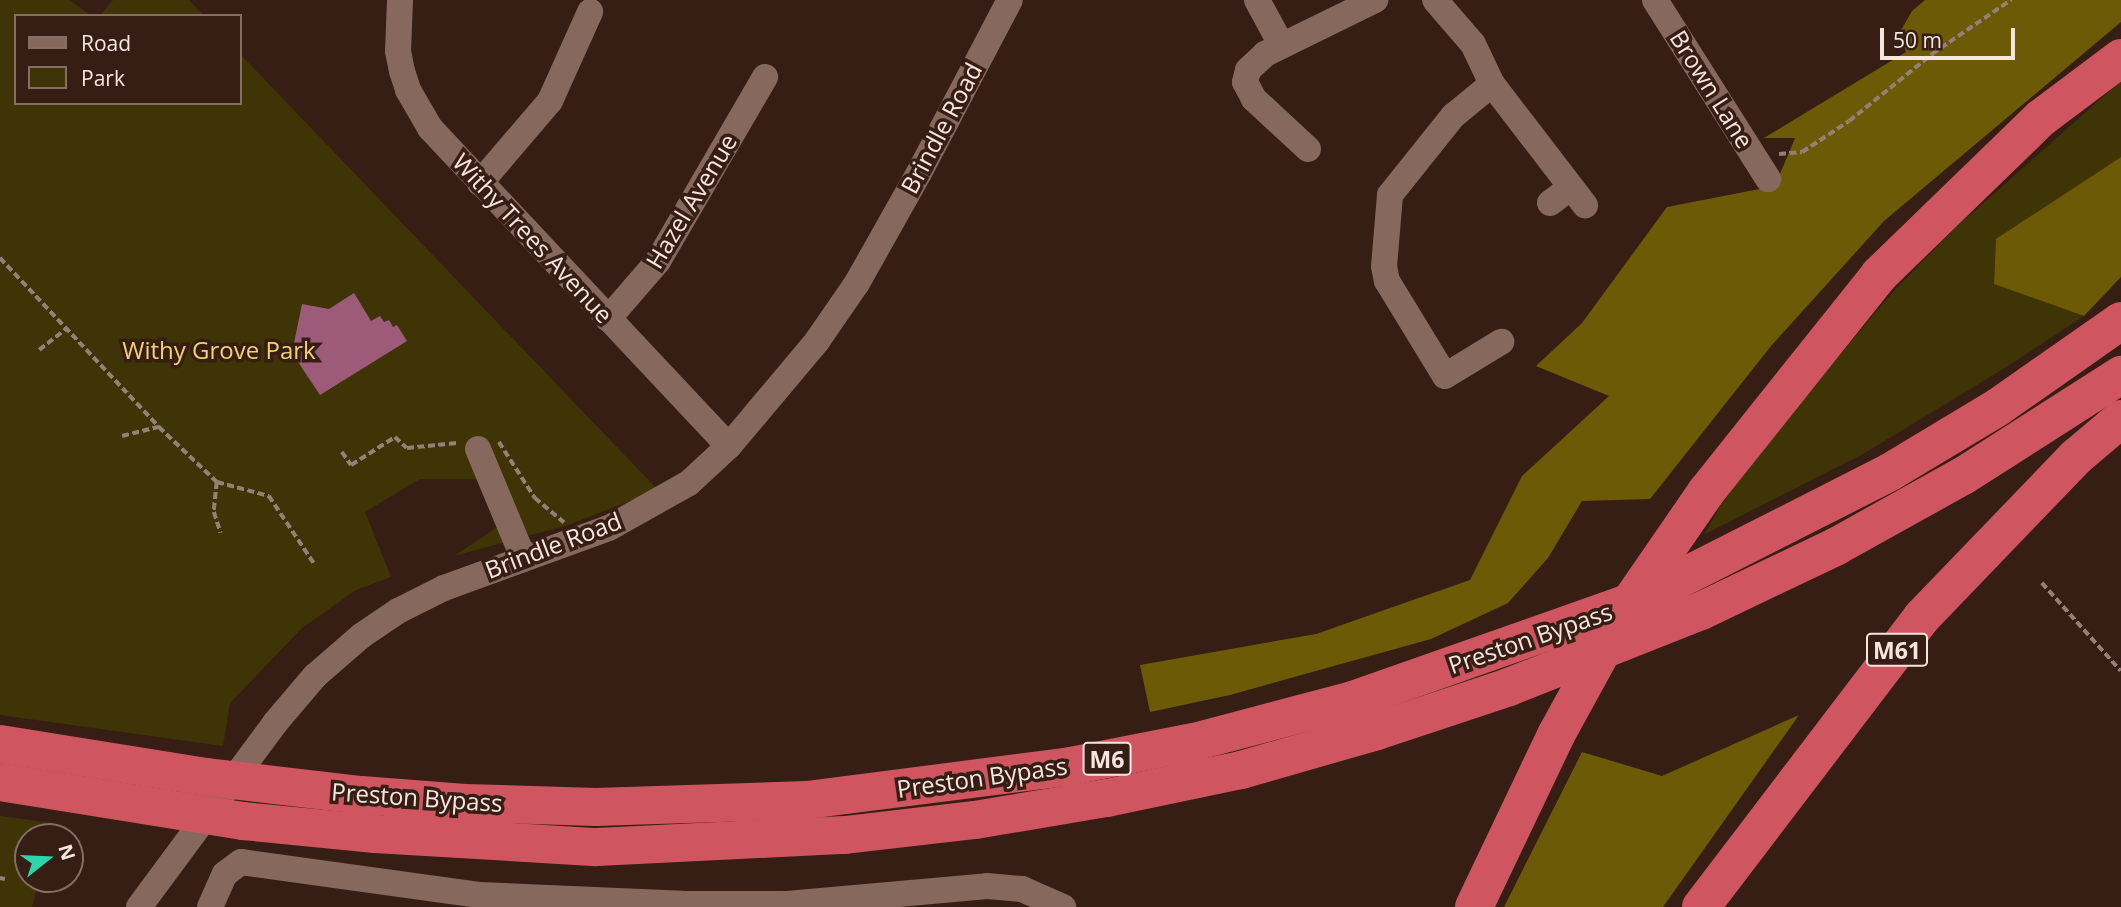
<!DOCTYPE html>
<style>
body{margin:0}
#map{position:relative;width:2121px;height:907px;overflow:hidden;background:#371e14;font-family:"Open Sans",sans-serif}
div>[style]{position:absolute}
.green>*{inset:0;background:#3f3406}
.forest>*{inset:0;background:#6d5a06}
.water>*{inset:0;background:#9d5b79}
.path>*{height:3.5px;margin-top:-1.75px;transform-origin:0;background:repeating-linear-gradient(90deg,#958077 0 7px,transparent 0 10.5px)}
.minor>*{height:26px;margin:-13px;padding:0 13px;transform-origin:13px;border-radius:13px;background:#86685c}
.highway>*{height:38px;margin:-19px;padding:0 19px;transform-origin:19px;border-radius:19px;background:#cf5660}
span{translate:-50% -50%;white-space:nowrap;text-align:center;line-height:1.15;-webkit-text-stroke:7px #371e14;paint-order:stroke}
.shield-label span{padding:2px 5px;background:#371e14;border:2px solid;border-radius:5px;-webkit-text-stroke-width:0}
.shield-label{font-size:23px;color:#f7e6df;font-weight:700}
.street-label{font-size:24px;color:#f7e6df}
.park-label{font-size:24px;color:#efd36e}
.legend{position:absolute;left:14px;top:14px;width:228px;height:91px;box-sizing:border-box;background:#371e14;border:2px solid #846e65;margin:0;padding:9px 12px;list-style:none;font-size:21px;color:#f7e6df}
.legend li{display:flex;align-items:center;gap:14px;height:35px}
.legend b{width:35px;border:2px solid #846e65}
.north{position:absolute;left:14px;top:823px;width:70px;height:70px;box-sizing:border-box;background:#371e14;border:2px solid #846e65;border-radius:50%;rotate:72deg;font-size:19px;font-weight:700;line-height:28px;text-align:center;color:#f7e6df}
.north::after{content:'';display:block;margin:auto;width:24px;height:32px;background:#2ed4aa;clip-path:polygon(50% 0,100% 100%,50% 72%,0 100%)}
.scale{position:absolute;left:1880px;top:28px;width:135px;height:32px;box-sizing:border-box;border:4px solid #f7e6df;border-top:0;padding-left:9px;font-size:21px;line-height:24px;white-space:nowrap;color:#f7e6df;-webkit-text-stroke:5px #371e14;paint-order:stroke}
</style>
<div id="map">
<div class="green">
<i style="clip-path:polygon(0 0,70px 0,91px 16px,16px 16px,16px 103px,240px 103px,240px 54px,658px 490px,568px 525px,454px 556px,499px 526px,482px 479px,420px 479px,365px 512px,391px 577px,356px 590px,302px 628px,230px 703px,223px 746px,0 715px)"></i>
<i style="clip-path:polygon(113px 0,189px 0,204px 16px,100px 16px)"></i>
<i style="clip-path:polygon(2121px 81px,2121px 157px,1996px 240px,1994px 284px,2084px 316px,2008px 366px,1863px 454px,1705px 534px,1723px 501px,1762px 448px,1892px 293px,1952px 231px)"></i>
<i style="clip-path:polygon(0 816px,53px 823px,49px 837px,28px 837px,28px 879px,39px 879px,32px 907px,0 907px)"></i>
</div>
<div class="forest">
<i style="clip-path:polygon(1925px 0,2121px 0,2121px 22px,1884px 221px,1771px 346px,1650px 499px,1582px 501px,1548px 558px,1508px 603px,1431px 639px,1230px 695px,1150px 712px,1140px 665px,1316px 634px,1470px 580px,1522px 476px,1609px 396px,1536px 366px,1582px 323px,1667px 207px,1775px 186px,1795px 138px,1764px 138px,1906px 52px,1900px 32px,1912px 11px)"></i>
<i style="clip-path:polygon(2121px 157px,2121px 277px,2084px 316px,1994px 284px,1996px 239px)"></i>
<i style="clip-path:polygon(1799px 715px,1663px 907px,1504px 907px,1582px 752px,1662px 776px)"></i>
</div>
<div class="water">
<i style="clip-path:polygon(354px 293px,371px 321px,380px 316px,384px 322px,389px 320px,393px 327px,397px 325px,407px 341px,320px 395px,292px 353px,302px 304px,329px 309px)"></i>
</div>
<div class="path">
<i style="left:1779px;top:154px;width:23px;rotate:-5deg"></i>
<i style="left:1802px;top:152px;width:56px;rotate:-33.4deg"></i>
<i style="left:1849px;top:121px;width:107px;rotate:-38.9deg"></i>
<i style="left:1932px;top:54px;width:96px;rotate:-34.4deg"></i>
<i style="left:0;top:258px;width:232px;rotate:46.7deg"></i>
<i style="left:159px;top:427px;width:80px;rotate:43.5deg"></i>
<i style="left:217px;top:482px;width:54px;rotate:15.1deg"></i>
<i style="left:269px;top:496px;width:83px;rotate:56.3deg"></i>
<i style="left:39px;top:350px;width:36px;rotate:-38deg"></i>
<i style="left:122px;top:436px;width:38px;rotate:-14deg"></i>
<i style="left:499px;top:442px;width:67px;rotate:57.3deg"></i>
<i style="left:535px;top:498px;width:38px;rotate:40deg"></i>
<i style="left:342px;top:452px;width:16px;rotate:55deg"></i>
<i style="left:351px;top:465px;width:52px;rotate:-32.5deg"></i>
<i style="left:395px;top:437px;width:16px;rotate:43deg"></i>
<i style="left:407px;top:448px;width:50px;rotate:-5.7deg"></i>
<i style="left:217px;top:482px;width:30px;rotate:96deg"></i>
<i style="left:214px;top:512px;width:22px;rotate:72deg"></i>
<i style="left:2042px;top:583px;width:118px;rotate:48.1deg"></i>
<i style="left:0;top:878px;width:5px;rotate:11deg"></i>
</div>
<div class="minor">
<i style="left:400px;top:0;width:51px;rotate:92.2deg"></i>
<i style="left:398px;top:51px;width:20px;rotate:79deg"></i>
<i style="left:402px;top:71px;width:20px;rotate:72deg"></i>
<i style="left:408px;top:90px;width:44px;rotate:59.9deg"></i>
<i style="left:430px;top:128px;width:436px;rotate:46.8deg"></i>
<i style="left:1257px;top:0;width:52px;rotate:61.5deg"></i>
<i style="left:1435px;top:0;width:58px;rotate:49.2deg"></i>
<i style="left:1473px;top:44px;width:44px;rotate:64.6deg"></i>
<i style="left:1492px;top:84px;width:153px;rotate:52.5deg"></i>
<i style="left:1655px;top:0;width:212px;rotate:57.7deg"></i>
<i style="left:1492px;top:84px;width:50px;rotate:140.6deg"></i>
<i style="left:1453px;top:116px;width:101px;rotate:128.6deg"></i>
<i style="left:1390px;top:195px;width:71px;rotate:94.8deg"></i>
<i style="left:1384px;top:266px;width:15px;rotate:79deg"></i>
<i style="left:1387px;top:281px;width:111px;rotate:58.6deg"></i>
<i style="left:1445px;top:376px;width:66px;rotate:-31.3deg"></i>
<i style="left:1308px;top:149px;width:74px;rotate:-137.2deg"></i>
<i style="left:1254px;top:99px;width:19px;rotate:-118deg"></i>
<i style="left:1245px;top:82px;width:12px;rotate:-76deg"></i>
<i style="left:1248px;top:70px;width:23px;rotate:-43deg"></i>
<i style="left:1265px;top:54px;width:123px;rotate:-26.1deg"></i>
<i style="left:480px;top:183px;width:108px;rotate:-49.5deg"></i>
<i style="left:550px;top:101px;width:98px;rotate:-65.8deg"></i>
<i style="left:1550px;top:203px;width:25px;rotate:-37deg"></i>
<i style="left:608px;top:319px;width:77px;rotate:-49.2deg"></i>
<i style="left:658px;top:261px;width:213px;rotate:-59.8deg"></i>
<i style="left:478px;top:449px;width:117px;rotate:67.4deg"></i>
<i style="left:139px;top:907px;width:229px;rotate:-53.5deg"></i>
<i style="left:275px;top:723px;width:62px;rotate:-49.6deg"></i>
<i style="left:315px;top:676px;width:61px;rotate:-41deg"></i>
<i style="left:361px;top:636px;width:45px;rotate:-34deg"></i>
<i style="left:398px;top:611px;width:51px;rotate:-26.6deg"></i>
<i style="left:444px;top:588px;width:176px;rotate:-20deg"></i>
<i style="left:609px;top:528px;width:92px;rotate:-29.4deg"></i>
<i style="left:689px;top:483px;width:54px;rotate:-42.8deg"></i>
<i style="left:729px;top:446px;width:137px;rotate:-50deg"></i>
<i style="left:817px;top:341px;width:70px;rotate:-55.4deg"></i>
<i style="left:857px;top:283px;width:126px;rotate:-60.6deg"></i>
<i style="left:919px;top:173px;width:195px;rotate:-62.3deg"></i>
<i style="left:210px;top:907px;width:36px;rotate:-66deg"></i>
<i style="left:225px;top:874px;width:20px;rotate:-37deg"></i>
<i style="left:241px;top:862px;width:240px;rotate:7.9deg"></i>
<i style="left:479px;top:895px;width:203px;rotate:2.5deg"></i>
<i style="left:682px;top:904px;width:105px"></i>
<i style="left:787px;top:904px;width:201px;rotate:-5.1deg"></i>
<i style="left:987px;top:886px;width:35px;rotate:5deg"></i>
<i style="left:1022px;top:889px;width:45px;rotate:23.7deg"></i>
</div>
<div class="highway">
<i style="left:0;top:744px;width:210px;rotate:9.1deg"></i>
<i style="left:207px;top:777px;width:155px;rotate:6.7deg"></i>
<i style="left:361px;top:795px;width:104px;rotate:4.4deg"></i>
<i style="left:465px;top:803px;width:131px;rotate:1.7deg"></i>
<i style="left:596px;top:807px;width:211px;rotate:-1.9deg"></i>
<i style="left:807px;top:800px;width:261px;rotate:-7.3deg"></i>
<i style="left:1066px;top:767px;width:130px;rotate:-11.1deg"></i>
<i style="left:1194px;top:742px;width:164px;rotate:-14.8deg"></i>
<i style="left:1353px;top:700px;width:304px;rotate:-19.4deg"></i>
<i style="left:1640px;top:599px;width:280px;rotate:-26.9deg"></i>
<i style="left:1890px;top:472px;width:126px;rotate:-31deg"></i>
<i style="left:1998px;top:407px;width:150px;rotate:-35deg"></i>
<i style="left:0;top:782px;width:246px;rotate:9.1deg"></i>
<i style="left:243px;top:821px;width:133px;rotate:5.6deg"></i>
<i style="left:375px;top:834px;width:222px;rotate:3.4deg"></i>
<i style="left:597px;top:847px;width:248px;rotate:-2.8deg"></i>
<i style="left:845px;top:835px;width:131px;rotate:-6.6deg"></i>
<i style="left:975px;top:820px;width:134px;rotate:-9.5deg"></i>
<i style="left:1107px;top:798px;width:137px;rotate:-11.8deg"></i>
<i style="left:1241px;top:770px;width:141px;rotate:-16deg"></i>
<i style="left:1377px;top:731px;width:139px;rotate:-18.4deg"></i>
<i style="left:1509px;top:687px;width:206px;rotate:-21.6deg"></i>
<i style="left:1701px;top:611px;width:151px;rotate:-25.5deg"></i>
<i style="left:1837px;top:546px;width:144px;rotate:-29.1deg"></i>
<i style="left:1963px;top:476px;width:188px;rotate:-32.6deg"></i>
<i style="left:1474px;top:907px;width:191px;rotate:-64.5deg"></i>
<i style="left:1556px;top:735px;width:141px;rotate:-61.3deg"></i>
<i style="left:1624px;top:611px;width:145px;rotate:-55.4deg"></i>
<i style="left:1706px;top:492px;width:278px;rotate:-51.4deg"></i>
<i style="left:1879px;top:275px;width:226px;rotate:-44.1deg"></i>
<i style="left:2041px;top:118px;width:100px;rotate:-36.9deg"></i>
<i style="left:1701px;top:907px;width:365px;rotate:-52.7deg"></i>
<i style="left:1922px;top:617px;width:222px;rotate:-46.1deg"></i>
<i style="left:2076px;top:457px;width:59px;rotate:-40.2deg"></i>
</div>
<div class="shield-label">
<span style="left:1897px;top:650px">M61</span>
<span style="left:1107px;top:759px">M6</span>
</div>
<div class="street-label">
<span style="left:1712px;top:89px;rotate:58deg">Brown Lane</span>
<span style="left:941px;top:128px;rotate:-62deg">Brindle Road</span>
<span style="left:691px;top:201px;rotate:-59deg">Hazel Avenue</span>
<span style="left:533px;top:238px;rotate:47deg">Withy Trees Avenue</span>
<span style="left:553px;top:545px;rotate:-21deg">Brindle Road</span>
<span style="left:1530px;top:638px;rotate:-19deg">Preston Bypass</span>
<span style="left:982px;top:777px;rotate:-8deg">Preston Bypass</span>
<span style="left:417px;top:797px;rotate:4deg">Preston Bypass</span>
</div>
<div class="park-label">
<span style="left:219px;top:350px">Withy Grove Park</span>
</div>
<ul class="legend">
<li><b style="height:9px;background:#86685c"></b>Road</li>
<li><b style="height:19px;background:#3f3406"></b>Park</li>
</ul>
<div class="north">N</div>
<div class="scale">50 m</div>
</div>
